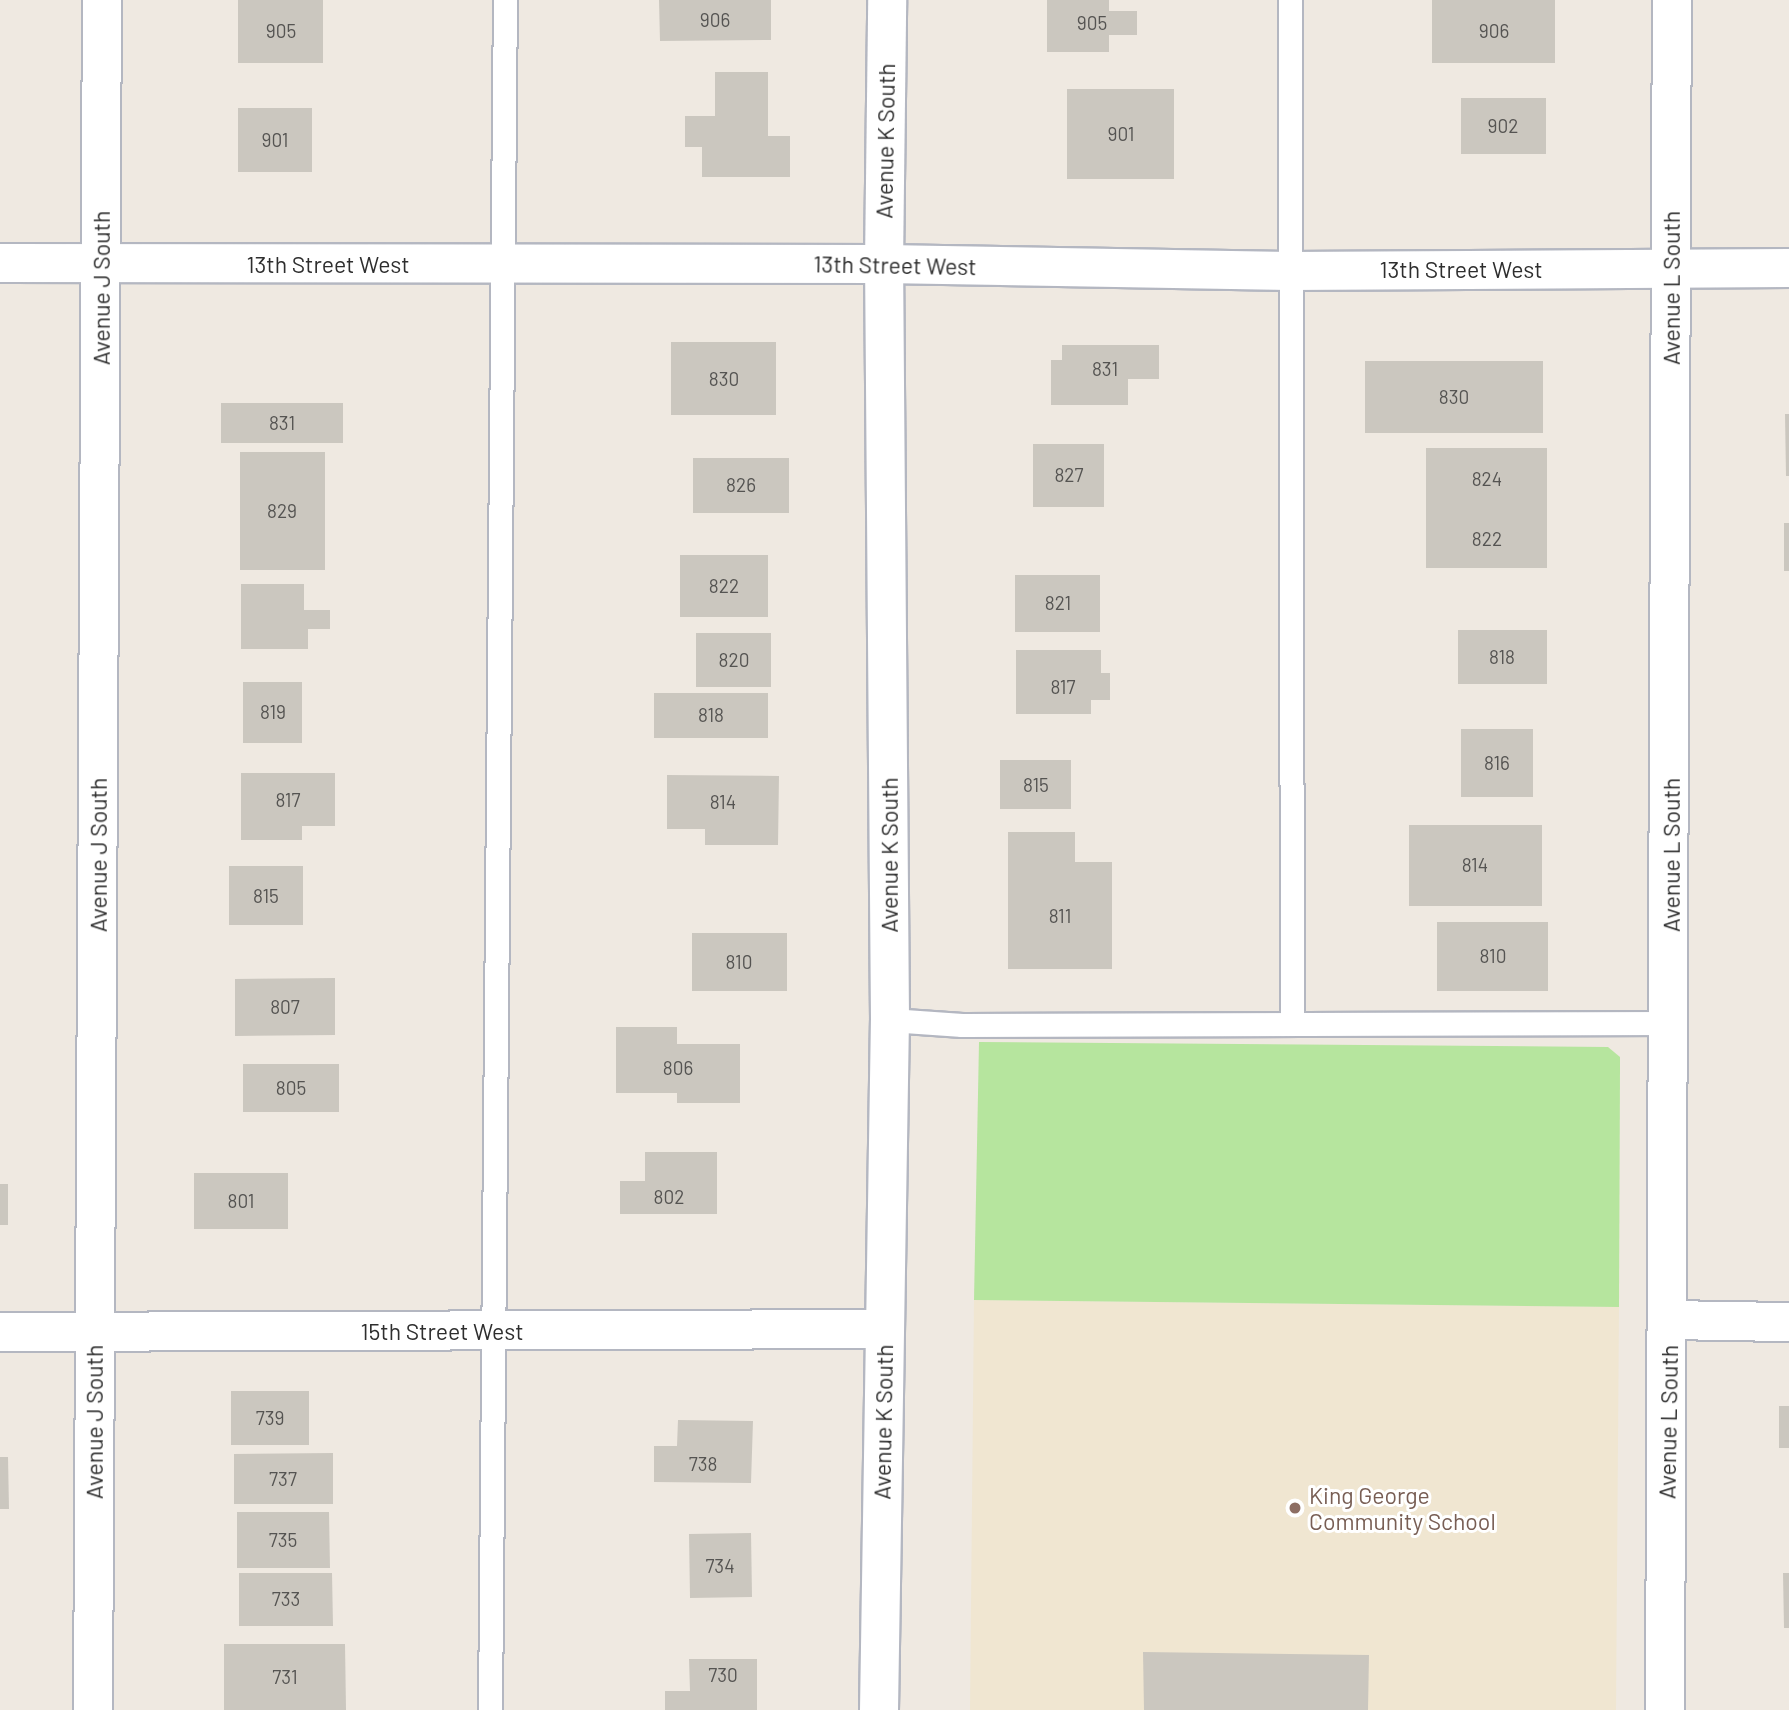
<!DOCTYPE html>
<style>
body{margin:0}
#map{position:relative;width:1789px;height:1710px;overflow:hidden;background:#efe9e1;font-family:Barlow,sans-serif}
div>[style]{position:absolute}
.education>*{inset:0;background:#f0e6d1}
.green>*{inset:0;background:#b6e59e}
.building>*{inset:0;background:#cbc7bf}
.roads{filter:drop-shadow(2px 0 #b4b7c1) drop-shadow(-2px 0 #b4b7c1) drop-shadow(0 2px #b4b7c1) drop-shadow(0 -2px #b4b7c1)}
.lane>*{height:23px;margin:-11.5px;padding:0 11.5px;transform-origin:11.5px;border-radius:11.5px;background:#fff}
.street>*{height:38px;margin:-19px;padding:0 19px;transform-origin:19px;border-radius:19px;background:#fff}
.dots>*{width:19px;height:19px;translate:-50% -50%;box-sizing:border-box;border:4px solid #fff;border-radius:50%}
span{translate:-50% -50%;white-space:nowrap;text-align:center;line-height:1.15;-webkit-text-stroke:6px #fff;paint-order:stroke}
.number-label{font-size:19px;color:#555452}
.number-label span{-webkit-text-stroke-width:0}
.street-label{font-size:23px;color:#2e2e2e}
.education-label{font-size:23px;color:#785e54}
.left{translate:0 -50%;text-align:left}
</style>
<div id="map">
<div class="education">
<i style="clip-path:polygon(974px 1300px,1619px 1307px,1616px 1710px,970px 1710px)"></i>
</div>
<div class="green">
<i style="clip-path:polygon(979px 1042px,1608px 1047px,1620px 1057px,1620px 1067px,1619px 1307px,974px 1300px)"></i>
</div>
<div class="building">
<i style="clip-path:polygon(238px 0,323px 0,323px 63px,238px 63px)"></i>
<i style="clip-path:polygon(659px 0,771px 0,771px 40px,660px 41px)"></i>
<i style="clip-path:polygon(1047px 0,1109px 0,1109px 11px,1137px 11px,1137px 35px,1109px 35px,1109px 52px,1047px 52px)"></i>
<i style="clip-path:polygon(1432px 0,1555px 0,1555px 63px,1432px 63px)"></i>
<i style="clip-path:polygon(715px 72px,768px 72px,768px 136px,790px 136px,790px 177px,702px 177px,702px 147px,685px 147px,685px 116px,715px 116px)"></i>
<i style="clip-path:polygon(1067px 89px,1174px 89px,1174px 179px,1067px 179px)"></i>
<i style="clip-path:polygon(1461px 98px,1546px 98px,1546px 154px,1461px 154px)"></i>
<i style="clip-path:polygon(238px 108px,312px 108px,312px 172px,238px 172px)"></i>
<i style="clip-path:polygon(671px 342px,776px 342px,776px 415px,671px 415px)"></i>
<i style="clip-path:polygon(1062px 345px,1159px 345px,1159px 379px,1128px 379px,1128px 405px,1051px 405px,1051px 360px,1062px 360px)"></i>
<i style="clip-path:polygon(1365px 361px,1543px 361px,1543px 433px,1365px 433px)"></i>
<i style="clip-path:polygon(221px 403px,343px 403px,343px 443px,221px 443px)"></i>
<i style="clip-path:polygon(1785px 414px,1789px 414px,1789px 476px,1786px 476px)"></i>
<i style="clip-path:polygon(1033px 444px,1104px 444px,1104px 507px,1033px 507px)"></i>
<i style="clip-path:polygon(1426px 448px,1547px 448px,1547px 568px,1426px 568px)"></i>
<i style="clip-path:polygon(240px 452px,325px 452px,325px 570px,240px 570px)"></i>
<i style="clip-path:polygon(693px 458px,789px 458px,789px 513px,693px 513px)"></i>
<i style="clip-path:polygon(1784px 523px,1789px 523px,1789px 571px,1784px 571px)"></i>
<i style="clip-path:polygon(680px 555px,768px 555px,768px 617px,680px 617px)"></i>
<i style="clip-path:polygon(1015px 575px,1100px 575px,1100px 632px,1015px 632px)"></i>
<i style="clip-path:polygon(241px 584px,304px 584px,304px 610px,330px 610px,330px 629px,308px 629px,308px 649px,241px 649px)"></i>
<i style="clip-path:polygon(1458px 630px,1547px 630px,1547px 684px,1458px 684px)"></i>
<i style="clip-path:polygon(696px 633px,771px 633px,771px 687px,696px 687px)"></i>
<i style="clip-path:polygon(1016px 650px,1101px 650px,1101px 673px,1110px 673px,1110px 700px,1091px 700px,1091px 714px,1016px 714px)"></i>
<i style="clip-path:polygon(243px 682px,302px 682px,302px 743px,243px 743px)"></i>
<i style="clip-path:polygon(654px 693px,768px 693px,768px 738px,654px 738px)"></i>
<i style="clip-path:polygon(1461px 729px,1533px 729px,1533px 797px,1461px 797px)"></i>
<i style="clip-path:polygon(1000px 760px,1071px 760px,1071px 809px,1000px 809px)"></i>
<i style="clip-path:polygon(241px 773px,335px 773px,335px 826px,302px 826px,302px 840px,241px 840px)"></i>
<i style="clip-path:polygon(667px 775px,779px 776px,778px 845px,705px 845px,705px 829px,667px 829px)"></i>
<i style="clip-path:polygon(1409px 825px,1542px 825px,1542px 906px,1409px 906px)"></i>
<i style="clip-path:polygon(1008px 832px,1075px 832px,1075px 862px,1112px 862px,1112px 969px,1008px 969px)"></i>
<i style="clip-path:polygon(229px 866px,303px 866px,303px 925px,229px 925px)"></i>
<i style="clip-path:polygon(1437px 922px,1548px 922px,1548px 991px,1437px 991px)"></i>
<i style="clip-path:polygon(692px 933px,787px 933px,787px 991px,692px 991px)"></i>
<i style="clip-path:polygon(335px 978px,335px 1035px,235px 1036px,235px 979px)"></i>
<i style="clip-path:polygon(616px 1027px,677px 1027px,677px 1044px,740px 1044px,740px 1103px,677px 1103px,677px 1093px,616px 1093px)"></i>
<i style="clip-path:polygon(243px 1064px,339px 1064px,339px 1112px,243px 1112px)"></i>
<i style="clip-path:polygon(645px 1152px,717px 1152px,717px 1214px,620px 1214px,620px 1181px,645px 1181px)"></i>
<i style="clip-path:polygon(194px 1173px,288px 1173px,288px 1229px,194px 1229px)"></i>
<i style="clip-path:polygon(0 1184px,8px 1184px,8px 1225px,0 1225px)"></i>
<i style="clip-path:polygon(231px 1391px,309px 1391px,309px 1445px,231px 1445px)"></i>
<i style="clip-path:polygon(1779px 1406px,1789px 1406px,1789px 1448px,1779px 1448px)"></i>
<i style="clip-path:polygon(678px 1420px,753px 1421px,751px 1483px,654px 1482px,654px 1446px,677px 1446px)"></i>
<i style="clip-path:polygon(333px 1453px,333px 1504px,234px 1504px,234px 1454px)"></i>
<i style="clip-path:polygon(0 1457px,8px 1457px,9px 1509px,0 1509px)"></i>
<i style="clip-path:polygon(237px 1512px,329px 1512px,330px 1568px,237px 1568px)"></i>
<i style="clip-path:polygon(751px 1533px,752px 1597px,690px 1598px,689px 1534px)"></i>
<i style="clip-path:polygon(239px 1573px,332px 1573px,333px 1626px,239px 1626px)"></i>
<i style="clip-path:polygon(1783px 1573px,1789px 1573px,1789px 1628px,1784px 1628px)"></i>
<i style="clip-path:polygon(224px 1644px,345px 1644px,346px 1710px,224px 1710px)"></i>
<i style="clip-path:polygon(1143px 1652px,1369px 1655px,1368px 1710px,1144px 1710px)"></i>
<i style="clip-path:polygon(689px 1659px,757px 1659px,757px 1710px,665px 1710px,665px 1691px,690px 1691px)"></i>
</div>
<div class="roads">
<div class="lane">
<i style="left:1290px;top:0;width:1023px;rotate:89.89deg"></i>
<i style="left:890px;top:1020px;width:72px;rotate:4deg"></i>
<i style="left:962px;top:1025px;width:708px;rotate:-0.16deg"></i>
<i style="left:490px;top:1710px;width:1710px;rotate:-89.5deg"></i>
</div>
<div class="street">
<i style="left:0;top:263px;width:884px;rotate:0.06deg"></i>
<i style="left:884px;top:264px;width:405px;rotate:1deg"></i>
<i style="left:1289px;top:271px;width:500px;rotate:-0.34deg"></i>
<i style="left:1669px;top:1320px;width:120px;rotate:1deg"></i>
<i style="left:0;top:1332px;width:884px;rotate:-0.19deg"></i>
<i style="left:93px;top:1710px;width:1710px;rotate:-89.7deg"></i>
<i style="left:879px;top:1710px;width:690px;rotate:-89.09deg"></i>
<i style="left:890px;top:1020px;width:756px;rotate:-90.45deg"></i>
<i style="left:884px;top:264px;width:264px;rotate:-89.3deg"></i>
<i style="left:1665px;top:1710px;width:1710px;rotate:-89.77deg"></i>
</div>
</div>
<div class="dots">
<i style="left:1295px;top:1508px;background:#8d6e63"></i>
</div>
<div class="number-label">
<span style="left:715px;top:20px">906</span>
<span style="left:1092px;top:23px">905</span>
<span style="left:281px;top:31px">905</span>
<span style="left:1494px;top:31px">906</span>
<span style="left:1503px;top:126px">902</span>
<span style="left:1121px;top:134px">901</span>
<span style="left:275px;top:140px">901</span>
<span style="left:1105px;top:369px">831</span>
<span style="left:724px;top:379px">830</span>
<span style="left:1454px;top:397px">830</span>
<span style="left:282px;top:423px">831</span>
<span style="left:1069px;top:475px">827</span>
<span style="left:1487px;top:479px">824</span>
<span style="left:741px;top:485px">826</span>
<span style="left:282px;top:511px">829</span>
<span style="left:1487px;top:539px">822</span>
<span style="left:724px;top:586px">822</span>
<span style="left:1058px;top:603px">821</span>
<span style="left:1502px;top:657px">818</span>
<span style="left:734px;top:660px">820</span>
<span style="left:1063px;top:687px">817</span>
<span style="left:273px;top:712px">819</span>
<span style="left:711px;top:715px">818</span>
<span style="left:1497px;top:763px">816</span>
<span style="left:1036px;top:785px">815</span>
<span style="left:288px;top:800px">817</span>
<span style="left:723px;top:802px">814</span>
<span style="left:1475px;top:865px">814</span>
<span style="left:266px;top:896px">815</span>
<span style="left:1060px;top:916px">811</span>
<span style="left:1493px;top:956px">810</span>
<span style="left:739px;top:962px">810</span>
<span style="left:285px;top:1007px">807</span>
<span style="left:678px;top:1068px">806</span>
<span style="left:291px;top:1088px">805</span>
<span style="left:669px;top:1197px">802</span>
<span style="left:241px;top:1201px">801</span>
<span style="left:270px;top:1418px">739</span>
<span style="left:703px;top:1464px">738</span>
<span style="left:283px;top:1479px">737</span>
<span style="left:283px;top:1540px">735</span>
<span style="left:720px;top:1566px">734</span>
<span style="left:286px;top:1599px">733</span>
<span style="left:723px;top:1675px">730</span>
<span style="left:285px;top:1677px">731</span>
</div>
<div class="street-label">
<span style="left:885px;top:141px;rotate:-89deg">Avenue K South</span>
<span style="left:328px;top:264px">13th Street West</span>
<span style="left:895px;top:265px;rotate:1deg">13th Street West</span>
<span style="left:1461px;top:269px">13th Street West</span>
<span style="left:101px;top:288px;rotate:-90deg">Avenue J South</span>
<span style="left:1671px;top:288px;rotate:-90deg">Avenue L South</span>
<span style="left:98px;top:855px;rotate:-90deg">Avenue J South</span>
<span style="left:889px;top:855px;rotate:-90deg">Avenue K South</span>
<span style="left:1671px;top:855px;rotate:-90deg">Avenue L South</span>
<span style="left:442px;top:1331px">15th Street West</span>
<span style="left:94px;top:1422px;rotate:-90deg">Avenue J South</span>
<span style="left:883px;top:1422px;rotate:-89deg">Avenue K South</span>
<span style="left:1668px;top:1422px;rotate:-89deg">Avenue L South</span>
</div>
<div class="education-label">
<span class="left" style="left:1309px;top:1508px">King George<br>Community School</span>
</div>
</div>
